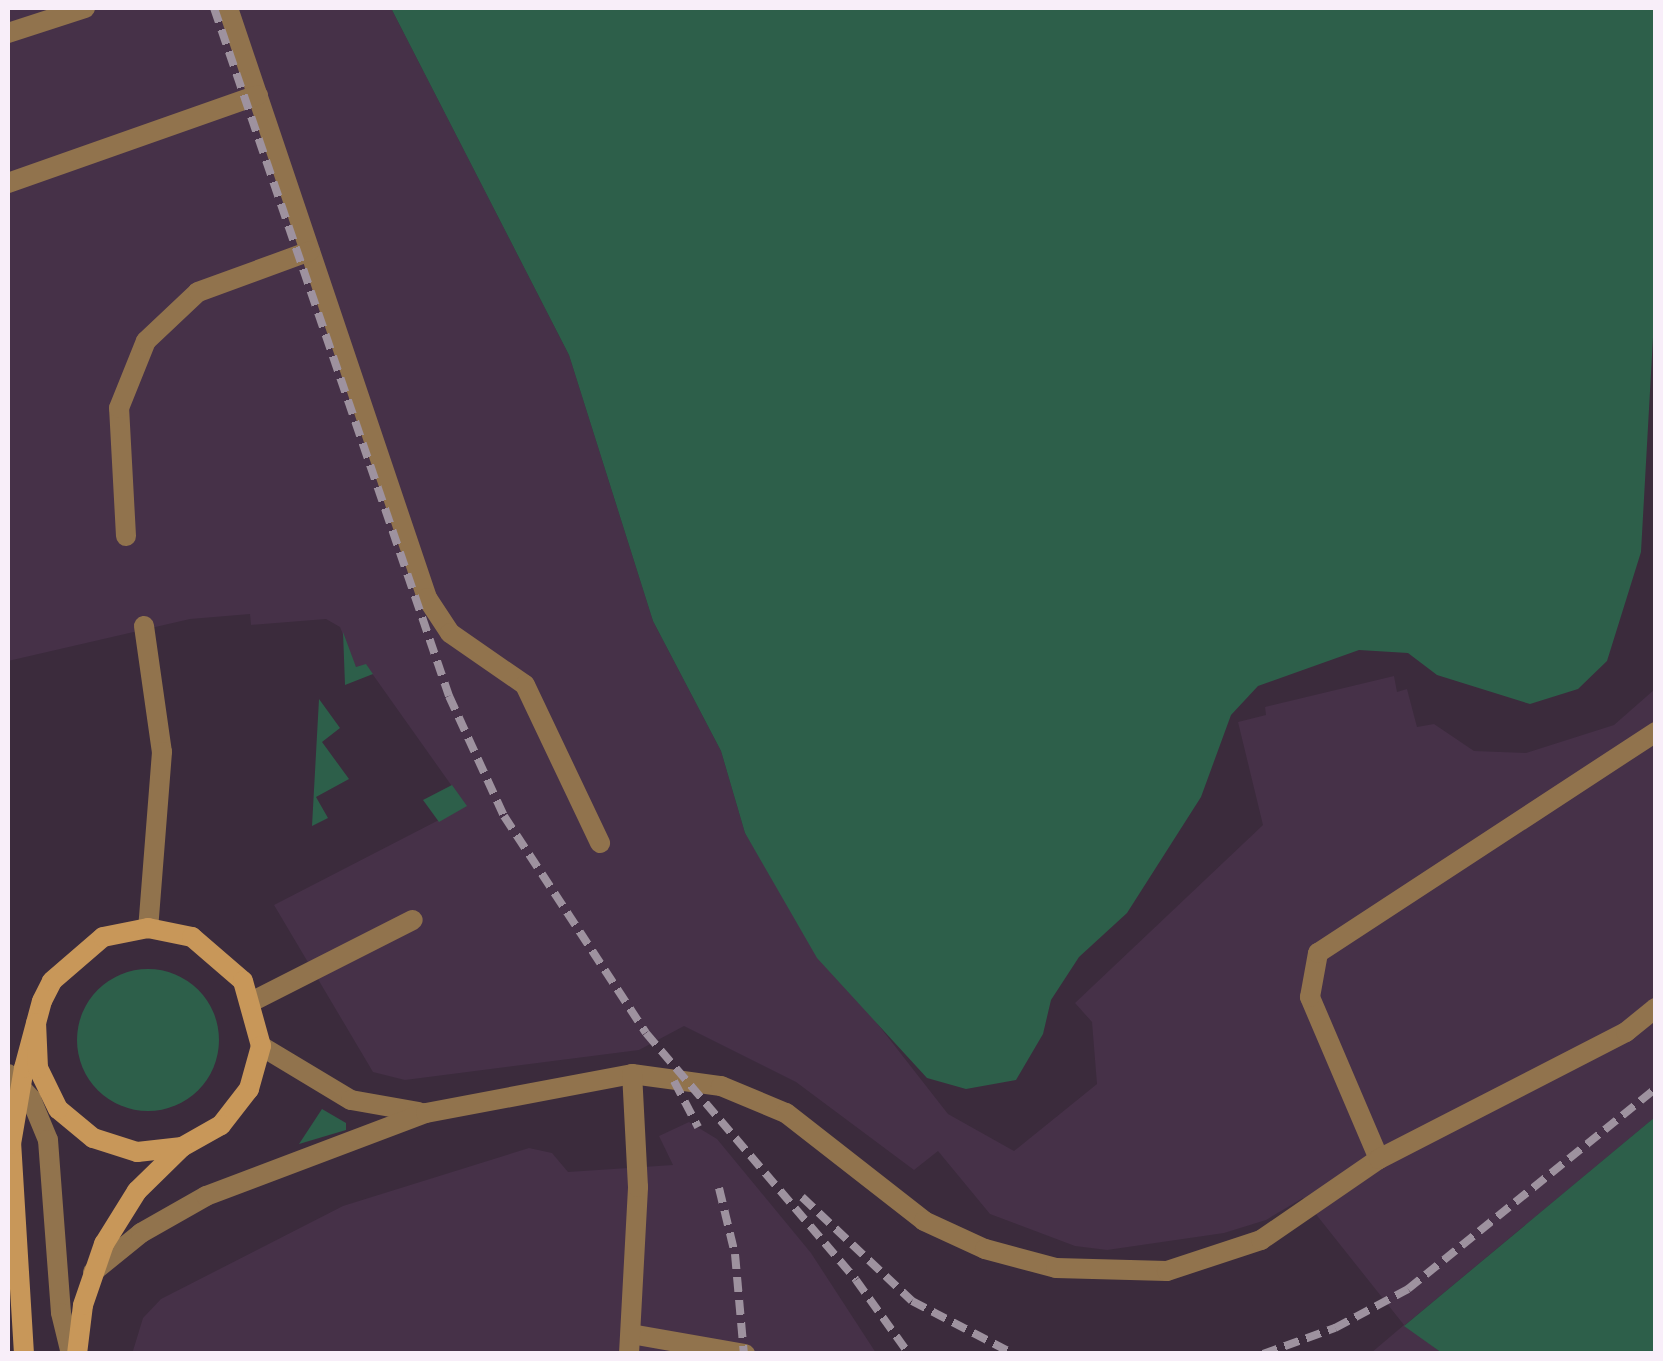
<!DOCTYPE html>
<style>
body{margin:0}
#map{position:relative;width:1663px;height:1361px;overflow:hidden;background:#3b2b3c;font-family:"Titillium Web",sans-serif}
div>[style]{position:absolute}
.built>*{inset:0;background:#463148}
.green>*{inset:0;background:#2d5f4a}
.round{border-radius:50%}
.service>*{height:20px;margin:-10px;padding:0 10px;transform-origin:10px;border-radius:10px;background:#91734d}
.secondary>*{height:20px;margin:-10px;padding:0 10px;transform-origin:10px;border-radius:10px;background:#c89759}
.rail>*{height:8px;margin-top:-4px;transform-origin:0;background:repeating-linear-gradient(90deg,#9e929f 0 15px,transparent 0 23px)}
span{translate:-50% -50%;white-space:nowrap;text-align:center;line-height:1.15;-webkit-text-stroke:10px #1e161e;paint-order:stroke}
.frame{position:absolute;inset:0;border:10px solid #f8eef9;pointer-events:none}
</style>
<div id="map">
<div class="built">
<i style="clip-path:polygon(8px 8px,391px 8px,569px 355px,653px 621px,721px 751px,745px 833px,805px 931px,948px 1114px,1014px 1151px,1097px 1084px,1092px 1022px,1075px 1003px,1263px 825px,1238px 722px,1266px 715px,1265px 707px,1394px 676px,1397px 692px,1407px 689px,1417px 727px,1434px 724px,1474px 751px,1526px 753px,1614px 725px,1655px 689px,1655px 1117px,1405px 1325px,1442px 1353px,1371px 1353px,1404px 1325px,1303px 1198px,1266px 1220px,1224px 1233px,1107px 1250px,1075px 1246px,990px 1214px,938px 1151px,914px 1170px,796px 1082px,684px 1026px,639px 1050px,405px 1080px,373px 1072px,274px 905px,466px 806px,366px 665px,356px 668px,340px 627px,326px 619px,251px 625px,250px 614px,190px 619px,8px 661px)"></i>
<i style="clip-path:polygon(689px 1122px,717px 1139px,811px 1253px,876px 1353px,132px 1354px,143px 1318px,161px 1299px,343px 1206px,529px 1148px,552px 1153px,568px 1172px,673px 1165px,659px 1136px)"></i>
</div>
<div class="green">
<i style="clip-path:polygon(391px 8px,1655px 8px,1656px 284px,1641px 552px,1607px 661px,1578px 689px,1530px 704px,1437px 675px,1408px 653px,1359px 650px,1258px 686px,1231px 715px,1201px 797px,1127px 913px,1079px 957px,1051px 1000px,1043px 1034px,1016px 1080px,966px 1089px,927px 1078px,817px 958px,745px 833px,721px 751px,653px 621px,569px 355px)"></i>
<i style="clip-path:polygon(343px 632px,356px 667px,366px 664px,373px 674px,345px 685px)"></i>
<i style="clip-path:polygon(319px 699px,340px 728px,322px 742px,349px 779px,316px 797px,328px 818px,312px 826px)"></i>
<i style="clip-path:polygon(452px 785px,467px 806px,439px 822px,423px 800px)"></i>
<i class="round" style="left:77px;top:969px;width:142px;height:142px"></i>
<i style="clip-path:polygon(322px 1109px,346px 1123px,346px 1130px,299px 1144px)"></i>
<i style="clip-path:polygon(1655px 1117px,1655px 1353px,1442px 1353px,1404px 1326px)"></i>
</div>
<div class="service">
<i style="left:228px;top:8px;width:623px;rotate:71.36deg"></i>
<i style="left:427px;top:598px;width:42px;rotate:56.7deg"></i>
<i style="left:450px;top:633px;width:91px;rotate:34.7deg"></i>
<i style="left:525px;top:685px;width:175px;rotate:64.6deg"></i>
<i style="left:8px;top:33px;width:81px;rotate:-18deg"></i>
<i style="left:8px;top:183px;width:265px;rotate:-19.4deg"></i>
<i style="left:126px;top:536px;width:128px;rotate:-93.1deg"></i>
<i style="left:119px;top:408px;width:72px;rotate:-68.1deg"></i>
<i style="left:146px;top:341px;width:71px;rotate:-43.3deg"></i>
<i style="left:198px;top:292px;width:119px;rotate:-20.1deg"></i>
<i style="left:144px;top:626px;width:127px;rotate:81.9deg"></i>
<i style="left:162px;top:752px;width:177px;rotate:94.5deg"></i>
<i style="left:253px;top:1001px;width:179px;rotate:-26.9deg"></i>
<i style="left:261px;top:1046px;width:105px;rotate:31deg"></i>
<i style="left:351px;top:1100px;width:69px;rotate:10deg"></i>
<i style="left:8px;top:1074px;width:34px;rotate:47deg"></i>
<i style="left:31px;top:1099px;width:44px;rotate:67.5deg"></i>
<i style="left:48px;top:1140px;width:173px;rotate:85.7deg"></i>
<i style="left:61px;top:1313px;width:42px;rotate:76.3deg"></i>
<i style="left:1379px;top:1159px;width:176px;rotate:-113.1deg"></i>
<i style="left:1310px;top:997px;width:45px;rotate:-79.7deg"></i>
<i style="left:1318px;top:953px;width:404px;rotate:-33.2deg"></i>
<i style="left:93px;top:1272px;width:62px;rotate:-39.1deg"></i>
<i style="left:141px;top:1233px;width:75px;rotate:-29.6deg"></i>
<i style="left:206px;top:1196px;width:235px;rotate:-20.7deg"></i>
<i style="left:426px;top:1113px;width:210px;rotate:-10.7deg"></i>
<i style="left:632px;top:1074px;width:90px;rotate:7.7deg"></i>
<i style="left:721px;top:1086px;width:70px;rotate:22.6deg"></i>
<i style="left:786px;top:1113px;width:175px;rotate:38deg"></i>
<i style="left:924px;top:1221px;width:67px;rotate:24.7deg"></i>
<i style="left:985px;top:1249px;width:73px;rotate:15deg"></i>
<i style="left:1056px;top:1268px;width:111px;rotate:1.5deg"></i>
<i style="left:1167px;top:1271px;width:99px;rotate:-18.3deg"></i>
<i style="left:1261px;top:1240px;width:143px;rotate:-34.5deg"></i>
<i style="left:1379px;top:1159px;width:278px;rotate:-27.2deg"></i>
<i style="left:1626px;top:1032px;width:38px;rotate:-39deg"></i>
<i style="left:631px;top:1334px;width:116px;rotate:10deg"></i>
<i style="left:629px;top:1354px;width:167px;rotate:-86.9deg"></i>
<i style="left:638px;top:1187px;width:113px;rotate:-93deg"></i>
</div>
<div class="secondary">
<i style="left:24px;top:1354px;width:210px;rotate:-93.5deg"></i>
<i style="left:11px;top:1144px;width:77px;rotate:-80.3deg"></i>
<i style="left:24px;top:1068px;width:69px;rotate:-75deg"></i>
<i style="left:42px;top:1001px;width:22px;rotate:-63deg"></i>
<i style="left:52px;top:981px;width:67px;rotate:-40.8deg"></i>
<i style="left:103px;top:937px;width:46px;rotate:-11.3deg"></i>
<i style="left:148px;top:928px;width:45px;rotate:11.6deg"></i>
<i style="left:192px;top:937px;width:67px;rotate:40.8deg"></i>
<i style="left:243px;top:981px;width:67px;rotate:74.5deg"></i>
<i style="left:261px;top:1046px;width:45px;rotate:105.6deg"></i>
<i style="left:249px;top:1089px;width:46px;rotate:127.9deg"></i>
<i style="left:221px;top:1125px;width:45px;rotate:150.6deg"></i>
<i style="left:182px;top:1147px;width:45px;rotate:173.7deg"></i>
<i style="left:137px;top:1152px;width:46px;rotate:-162.3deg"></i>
<i style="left:93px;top:1138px;width:45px;rotate:-140.4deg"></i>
<i style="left:58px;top:1109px;width:46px;rotate:-116deg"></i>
<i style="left:38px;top:1068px;width:45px;rotate:-92.5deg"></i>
<i style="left:77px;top:1354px;width:49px;rotate:-83deg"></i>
<i style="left:83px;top:1305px;width:65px;rotate:-71deg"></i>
<i style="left:104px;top:1244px;width:62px;rotate:-58.1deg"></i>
<i style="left:137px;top:1191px;width:62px;rotate:-44.3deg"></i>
</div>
<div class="rail">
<i style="left:214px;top:8px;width:727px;rotate:71.14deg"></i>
<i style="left:449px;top:696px;width:132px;rotate:65.4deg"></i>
<i style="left:504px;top:816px;width:259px;rotate:56.8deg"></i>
<i style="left:646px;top:1033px;width:324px;rotate:49.6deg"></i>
<i style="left:856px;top:1280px;width:91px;rotate:54.4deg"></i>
<i style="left:674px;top:1081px;width:52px;rotate:62.4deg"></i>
<i style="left:719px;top:1188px;width:68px;rotate:76.4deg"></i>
<i style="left:735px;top:1254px;width:100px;rotate:84.9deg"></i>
<i style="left:802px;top:1197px;width:151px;rotate:43.4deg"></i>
<i style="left:912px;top:1301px;width:115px;rotate:27.5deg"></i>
<i style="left:1263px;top:1354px;width:77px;rotate:-19.9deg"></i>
<i style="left:1335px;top:1328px;width:83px;rotate:-28.1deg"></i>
<i style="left:1408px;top:1289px;width:319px;rotate:-39deg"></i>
</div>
<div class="frame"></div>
</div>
